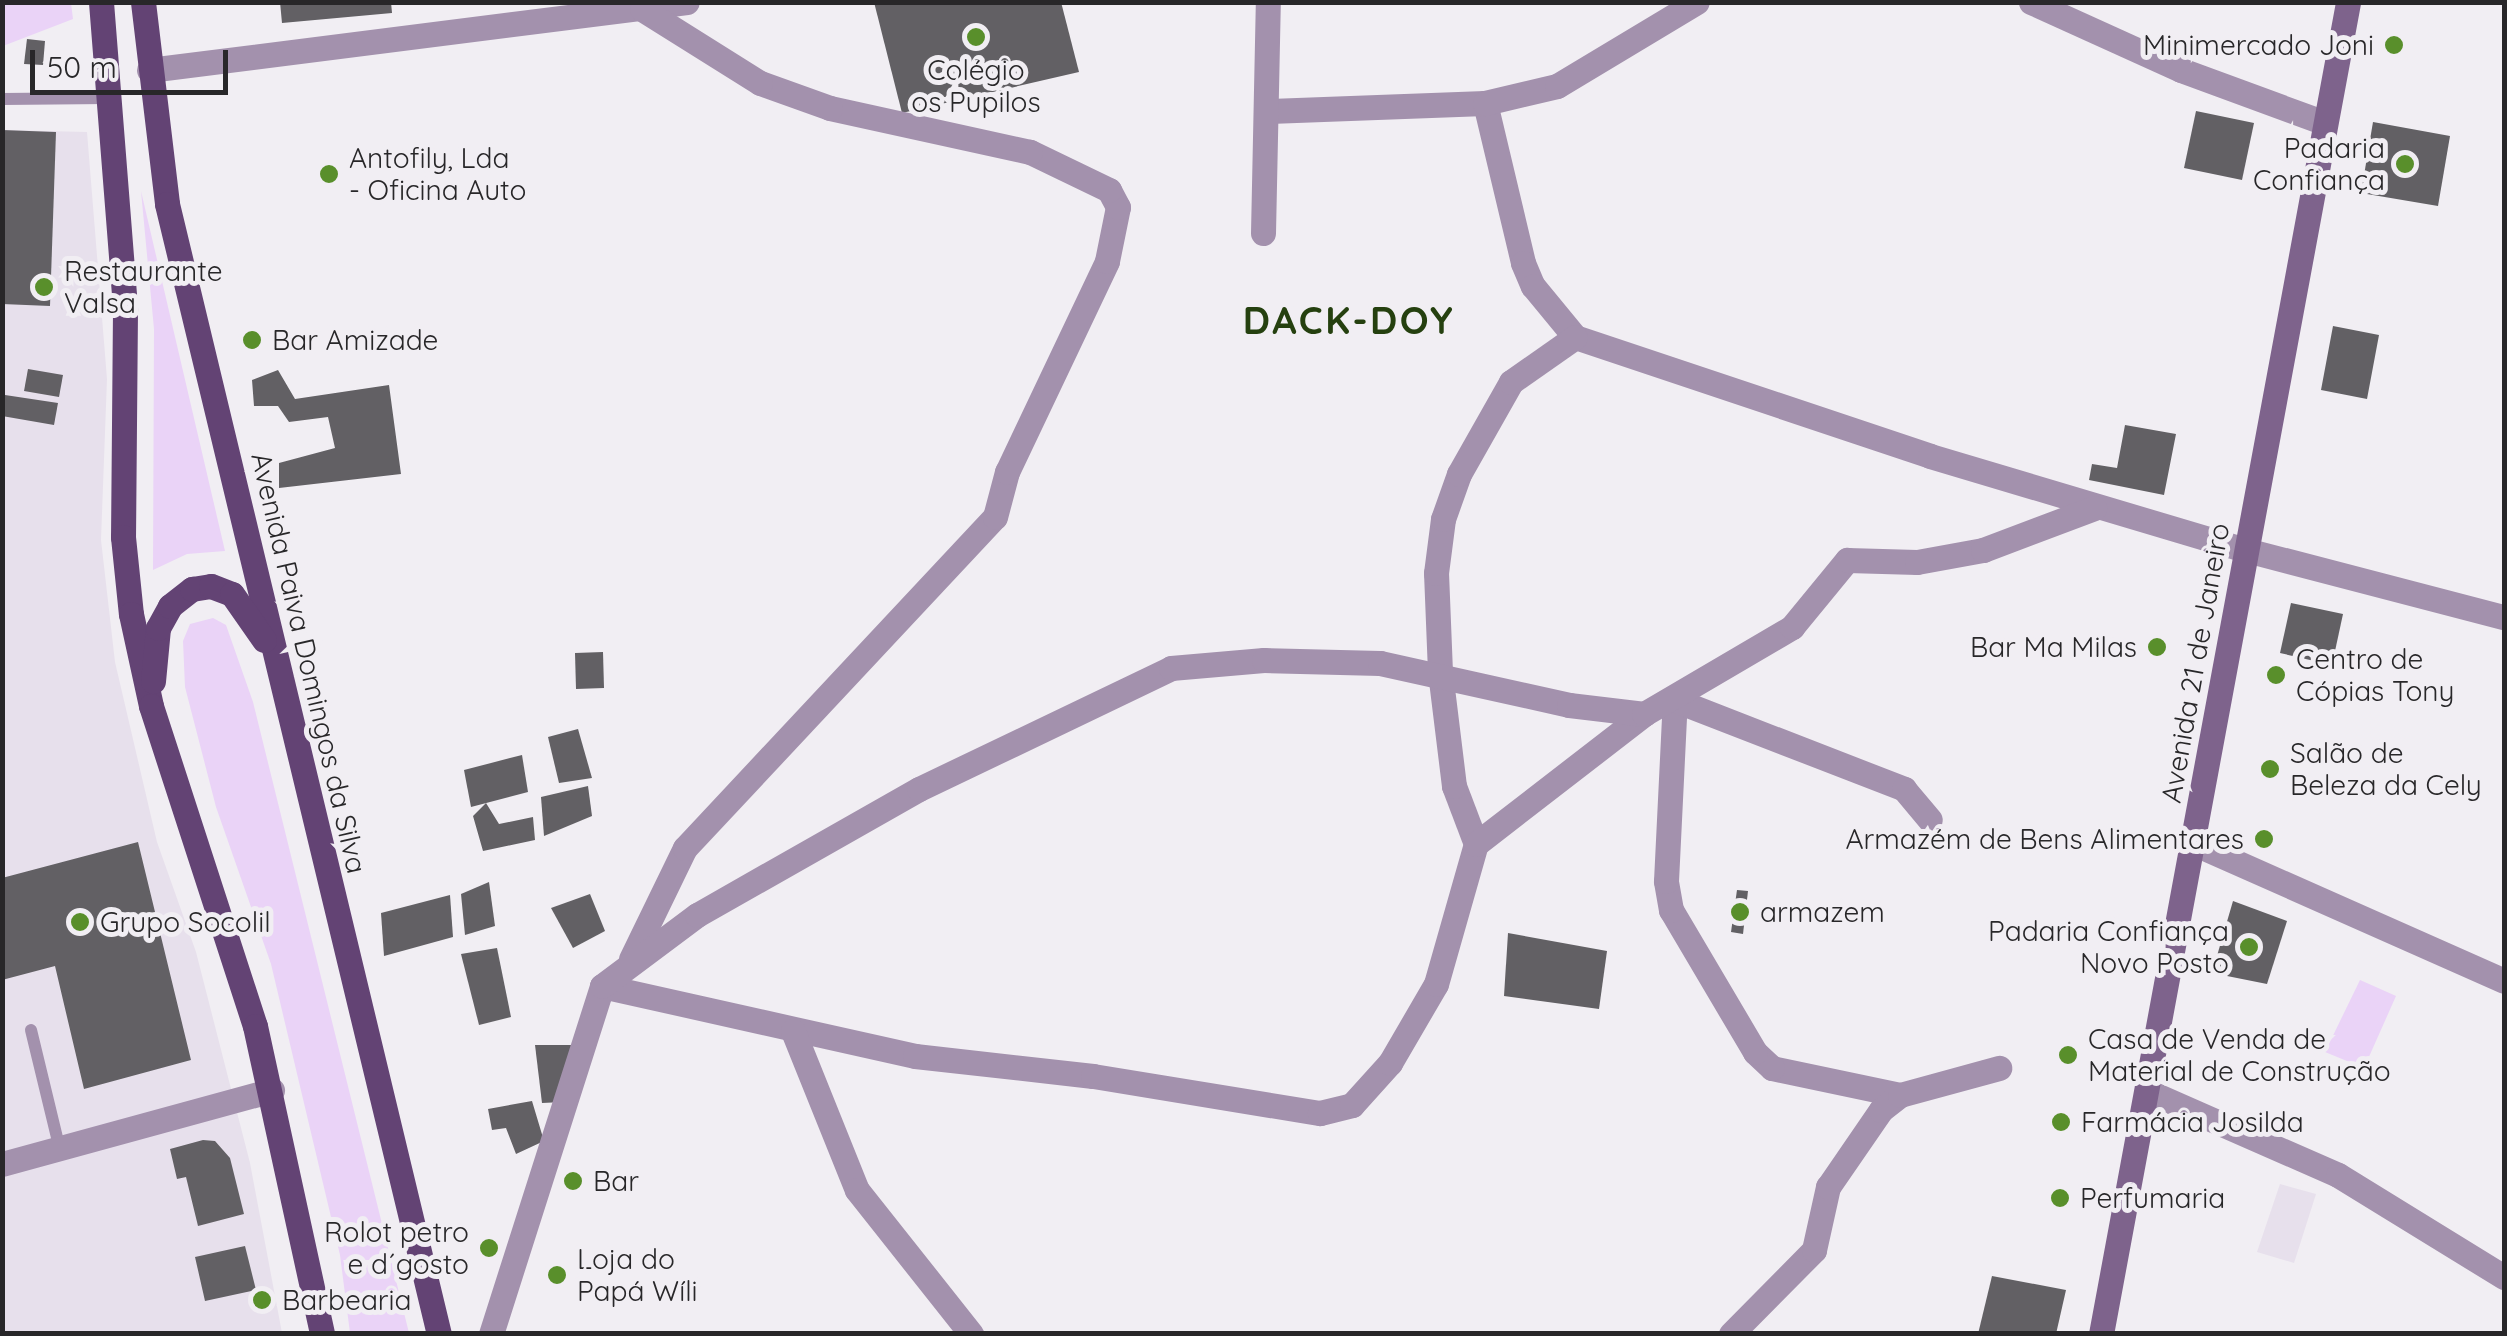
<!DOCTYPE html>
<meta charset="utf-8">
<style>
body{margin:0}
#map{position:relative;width:2507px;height:1336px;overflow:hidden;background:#f1eef3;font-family:Quicksand,sans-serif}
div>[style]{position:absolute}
.built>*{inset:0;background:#e7e0ec}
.green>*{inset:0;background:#ead3f7}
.building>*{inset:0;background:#626064}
.service>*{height:12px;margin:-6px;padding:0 6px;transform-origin:6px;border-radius:6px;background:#a391ad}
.minor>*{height:25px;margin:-12.5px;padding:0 12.5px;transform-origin:12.5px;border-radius:12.5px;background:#a391ad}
.tertiary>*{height:25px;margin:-12.5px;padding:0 12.5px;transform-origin:12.5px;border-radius:12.5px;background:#a391ad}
.secondary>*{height:25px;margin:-12.5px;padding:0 12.5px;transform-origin:12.5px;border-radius:12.5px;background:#7e638c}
.primary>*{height:25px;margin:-12.5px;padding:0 12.5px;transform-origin:12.5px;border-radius:12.5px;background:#634374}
.dots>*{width:28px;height:28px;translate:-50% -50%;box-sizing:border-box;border:5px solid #f1eef3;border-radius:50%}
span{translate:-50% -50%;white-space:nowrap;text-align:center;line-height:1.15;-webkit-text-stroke:10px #f1eef3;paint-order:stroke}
.poi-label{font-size:28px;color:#282729}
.right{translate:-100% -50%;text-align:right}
.left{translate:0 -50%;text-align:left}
.street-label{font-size:28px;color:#282729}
.district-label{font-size:38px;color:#25400f;font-weight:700;letter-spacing:2.5px}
.frame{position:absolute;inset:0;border:5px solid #282729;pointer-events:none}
.scale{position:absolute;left:30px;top:50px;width:198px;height:45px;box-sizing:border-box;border:5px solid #282729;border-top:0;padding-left:12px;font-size:30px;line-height:35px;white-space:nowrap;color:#282729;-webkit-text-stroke:8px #f1eef3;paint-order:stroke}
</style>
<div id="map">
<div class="built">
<i style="clip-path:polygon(3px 130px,87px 132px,107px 379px,101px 540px,115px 662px,157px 842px,196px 952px,250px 1163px,282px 1333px,3px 1334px)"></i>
<i style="clip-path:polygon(2280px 1184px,2316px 1194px,2294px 1263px,2257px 1252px)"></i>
</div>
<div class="green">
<i style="clip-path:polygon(3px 2px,71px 3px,73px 19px,3px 46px)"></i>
<i style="clip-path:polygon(141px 191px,225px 551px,187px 554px,153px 570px,154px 329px)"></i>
<i style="clip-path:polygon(213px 618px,226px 625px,253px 702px,409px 1333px,350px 1333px,340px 1255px,271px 964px,216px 807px,185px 687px,183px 641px,190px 624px)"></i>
<i style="clip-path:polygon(2360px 980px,2396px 996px,2364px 1068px,2325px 1052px)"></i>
</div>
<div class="building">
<i style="clip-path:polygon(280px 2px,391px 2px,392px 13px,282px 23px)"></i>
<i style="clip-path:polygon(874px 2px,1061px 2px,1079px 72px,902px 113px)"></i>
<i style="clip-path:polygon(27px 39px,45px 41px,43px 65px,24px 64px)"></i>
<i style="clip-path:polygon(2196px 111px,2254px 123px,2242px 180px,2184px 168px)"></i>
<i style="clip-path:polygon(2373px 122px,2450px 136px,2438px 206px,2361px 193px)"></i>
<i style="clip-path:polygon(2px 130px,56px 132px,50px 306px,2px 304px)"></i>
<i style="clip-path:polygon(2333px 326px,2379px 335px,2367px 399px,2321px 390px)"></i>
<i style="clip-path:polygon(28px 369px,63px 375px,59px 397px,24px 391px)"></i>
<i style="clip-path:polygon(278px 370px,295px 399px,389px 385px,401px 474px,279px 488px,279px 463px,335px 448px,328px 417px,289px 422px,278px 406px,254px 406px,252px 380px)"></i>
<i style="clip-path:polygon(5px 395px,58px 403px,54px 425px,2px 416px)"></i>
<i style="clip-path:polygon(2125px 425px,2176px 434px,2164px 495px,2089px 480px,2092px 464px,2117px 468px)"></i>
<i style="clip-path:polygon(2291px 603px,2343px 614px,2332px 665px,2280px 653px)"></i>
<i style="clip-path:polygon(603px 652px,604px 688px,576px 689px,575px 653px)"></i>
<i style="clip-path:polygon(578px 729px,592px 778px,559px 783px,548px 737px)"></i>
<i style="clip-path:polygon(522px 755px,528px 792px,471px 807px,464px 770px)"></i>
<i style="clip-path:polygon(588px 786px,592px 816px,544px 836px,541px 797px)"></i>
<i style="clip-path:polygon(486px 803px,499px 824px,533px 817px,535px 840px,483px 851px,473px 816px)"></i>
<i style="clip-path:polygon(138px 842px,191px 1060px,84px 1089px,55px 966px,2px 980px,2px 878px)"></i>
<i style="clip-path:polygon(489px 882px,495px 926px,465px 935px,461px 894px)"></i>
<i style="clip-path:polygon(1737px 890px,1748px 891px,1743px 934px,1731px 932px)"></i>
<i style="clip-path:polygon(590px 894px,605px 931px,573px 948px,551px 908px)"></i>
<i style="clip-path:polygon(450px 895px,453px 937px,384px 956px,381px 913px)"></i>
<i style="clip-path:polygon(2233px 901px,2287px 921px,2267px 984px,2212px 973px)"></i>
<i style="clip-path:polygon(1508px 933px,1607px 951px,1599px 1009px,1504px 996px)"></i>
<i style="clip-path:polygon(497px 948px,511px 1017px,479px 1025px,461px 954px)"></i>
<i style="clip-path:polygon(535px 1045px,576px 1045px,563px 1102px,542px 1103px)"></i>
<i style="clip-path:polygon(532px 1101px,544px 1141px,516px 1154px,506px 1128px,492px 1130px,488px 1109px)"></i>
<i style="clip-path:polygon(203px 1140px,215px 1141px,230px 1158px,244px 1214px,198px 1226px,186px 1177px,177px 1179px,170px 1149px)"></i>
<i style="clip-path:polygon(245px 1246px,256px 1290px,205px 1301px,195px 1257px)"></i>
<i style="clip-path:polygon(1992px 1276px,2066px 1290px,2056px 1334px,1978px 1334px)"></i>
</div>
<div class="service">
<i style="left:2px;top:99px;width:105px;rotate:-0.5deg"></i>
<i style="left:31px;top:1030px;width:123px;rotate:76.4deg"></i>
</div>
<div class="minor">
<i style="left:2031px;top:2px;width:165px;rotate:24.4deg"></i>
<i style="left:2181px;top:70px;width:153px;rotate:20.2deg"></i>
<i style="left:149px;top:70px;width:542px;rotate:-7.2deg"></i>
<i style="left:1485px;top:103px;width:164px;rotate:76.6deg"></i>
<i style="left:1523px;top:263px;width:25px;rotate:67deg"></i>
<i style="left:1533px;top:286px;width:66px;rotate:50.5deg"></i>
<i style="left:1575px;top:337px;width:374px;rotate:18.5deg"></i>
<i style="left:1930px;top:456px;width:330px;rotate:16.6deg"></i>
<i style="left:1268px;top:111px;width:217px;rotate:-2.1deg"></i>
<i style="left:1485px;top:103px;width:74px;rotate:-13.3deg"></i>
<i style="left:1557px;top:86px;width:163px;rotate:-31deg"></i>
<i style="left:1263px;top:233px;width:231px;rotate:-88.8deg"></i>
<i style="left:2193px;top:843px;width:340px;rotate:23.9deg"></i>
<i style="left:1476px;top:844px;width:62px;rotate:-110.8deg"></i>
<i style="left:1454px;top:786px;width:115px;rotate:-97deg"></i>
<i style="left:1440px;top:672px;width:99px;rotate:-92.3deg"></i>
<i style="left:1436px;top:573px;width:54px;rotate:-82.6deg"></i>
<i style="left:1443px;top:519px;width:48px;rotate:-70.4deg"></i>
<i style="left:1459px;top:474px;width:106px;rotate:-60.5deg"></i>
<i style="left:1511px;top:382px;width:78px;rotate:-35.1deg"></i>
<i style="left:631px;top:959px;width:123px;rotate:-64.1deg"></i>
<i style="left:685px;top:848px;width:453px;rotate:-46.9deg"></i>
<i style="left:995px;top:517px;width:47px;rotate:-75.1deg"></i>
<i style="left:1007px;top:472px;width:233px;rotate:-64.6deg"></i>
<i style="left:1107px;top:261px;width:55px;rotate:-78.5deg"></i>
<i style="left:1118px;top:207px;width:19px;rotate:-118deg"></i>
<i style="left:1109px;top:190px;width:88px;rotate:-154.3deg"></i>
<i style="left:1030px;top:152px;width:205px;rotate:-167.6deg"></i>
<i style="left:830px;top:108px;width:74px;rotate:-160.3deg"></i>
<i style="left:760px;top:83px;width:139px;rotate:-147.9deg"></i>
<i style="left:602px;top:986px;width:321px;rotate:12.6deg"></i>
<i style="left:915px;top:1056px;width:179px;rotate:6.4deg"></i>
<i style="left:1093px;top:1076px;width:230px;rotate:9.3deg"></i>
<i style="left:1320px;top:1113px;width:33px;rotate:-14deg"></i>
<i style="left:1352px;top:1105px;width:57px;rotate:-47.9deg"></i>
<i style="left:1390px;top:1063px;width:91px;rotate:-59.8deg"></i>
<i style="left:1436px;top:984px;width:146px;rotate:-74.1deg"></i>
<i style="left:1476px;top:844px;width:212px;rotate:-37.7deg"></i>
<i style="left:793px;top:1031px;width:171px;rotate:68.1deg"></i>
<i style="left:857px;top:1190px;width:184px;rotate:51.6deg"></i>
<i style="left:2149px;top:1092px;width:206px;rotate:23.7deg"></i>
<i style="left:2338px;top:1175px;width:195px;rotate:31.6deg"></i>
<i style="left:1900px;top:1095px;width:131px;rotate:-168.1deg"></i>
<i style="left:1772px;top:1068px;width:23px;rotate:-137deg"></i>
<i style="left:1755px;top:1052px;width:165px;rotate:-120.6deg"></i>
<i style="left:1671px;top:910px;width:29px;rotate:-100deg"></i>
<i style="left:1666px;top:881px;width:181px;rotate:-87.2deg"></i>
<i style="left:1675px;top:700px;width:246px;rotate:21.2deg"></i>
<i style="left:1904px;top:789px;width:40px;rotate:50deg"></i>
<i style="left:491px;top:1334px;width:365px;rotate:-72.3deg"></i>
<i style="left:602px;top:986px;width:119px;rotate:-36.8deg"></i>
<i style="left:697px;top:915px;width:255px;rotate:-29.6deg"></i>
<i style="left:919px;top:789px;width:280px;rotate:-25.6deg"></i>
<i style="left:1171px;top:668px;width:93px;rotate:-4.9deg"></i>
<i style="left:1264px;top:660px;width:116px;rotate:1.5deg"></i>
<i style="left:1380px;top:663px;width:194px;rotate:12.5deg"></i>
<i style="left:1569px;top:705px;width:76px;rotate:6.8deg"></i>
<i style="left:1644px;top:714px;width:172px;rotate:-30.4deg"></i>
<i style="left:1792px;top:627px;width:87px;rotate:-50.6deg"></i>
<i style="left:1847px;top:560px;width:70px;rotate:1.6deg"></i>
<i style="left:1917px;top:562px;width:67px;rotate:-10.3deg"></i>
<i style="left:1983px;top:550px;width:119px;rotate:-20.7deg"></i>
<i style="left:1731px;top:1334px;width:118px;rotate:-45.3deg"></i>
<i style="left:1814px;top:1250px;width:65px;rotate:-77.5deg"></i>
<i style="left:1828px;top:1187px;width:93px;rotate:-55.5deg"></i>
<i style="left:1881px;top:1110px;width:24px;rotate:-38deg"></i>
<i style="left:1900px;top:1095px;width:103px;rotate:-15.3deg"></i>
</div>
<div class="tertiary">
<i style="left:2246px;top:550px;width:267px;rotate:14.6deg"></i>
<i style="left:2px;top:1164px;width:280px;rotate:-15.3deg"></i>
</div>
<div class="secondary">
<i style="left:2101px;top:1334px;width:1355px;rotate:-79.49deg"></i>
</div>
<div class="primary">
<i style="left:101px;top:2px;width:309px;rotate:85.5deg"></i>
<i style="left:125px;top:310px;width:227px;rotate:90.5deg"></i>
<i style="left:123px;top:537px;width:77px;rotate:84.1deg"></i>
<i style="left:131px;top:614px;width:94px;rotate:77.7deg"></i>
<i style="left:151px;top:706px;width:336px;rotate:72deg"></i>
<i style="left:255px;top:1026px;width:315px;rotate:77.7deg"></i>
<i style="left:143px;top:2px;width:203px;rotate:83.2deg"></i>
<i style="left:167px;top:204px;width:1162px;rotate:76.47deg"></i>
<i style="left:153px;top:681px;width:53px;rotate:-84.6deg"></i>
<i style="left:158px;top:628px;width:25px;rotate:-61deg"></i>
<i style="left:170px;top:606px;width:28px;rotate:-38deg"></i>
<i style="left:192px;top:589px;width:19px;rotate:-9deg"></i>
<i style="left:211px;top:586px;width:22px;rotate:21deg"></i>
<i style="left:232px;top:594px;width:56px;rotate:55.2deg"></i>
</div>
<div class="dots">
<i style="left:976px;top:37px;background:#598f2b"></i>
<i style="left:2394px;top:45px;background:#598f2b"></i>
<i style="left:2405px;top:164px;background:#598f2b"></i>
<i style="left:329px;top:174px;background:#598f2b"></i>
<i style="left:44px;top:287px;background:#598f2b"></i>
<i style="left:252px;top:340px;background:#598f2b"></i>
<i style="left:2157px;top:647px;background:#598f2b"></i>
<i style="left:2276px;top:675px;background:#598f2b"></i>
<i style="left:2270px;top:769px;background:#598f2b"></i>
<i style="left:2264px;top:839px;background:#598f2b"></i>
<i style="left:1740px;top:912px;background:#598f2b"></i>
<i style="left:80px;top:922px;background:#598f2b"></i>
<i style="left:2249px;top:947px;background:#598f2b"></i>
<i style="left:2068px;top:1055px;background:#598f2b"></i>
<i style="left:2061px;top:1122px;background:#598f2b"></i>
<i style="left:573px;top:1181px;background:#598f2b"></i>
<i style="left:2060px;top:1198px;background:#598f2b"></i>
<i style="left:489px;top:1248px;background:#598f2b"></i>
<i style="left:557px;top:1275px;background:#598f2b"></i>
<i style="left:262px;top:1300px;background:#598f2b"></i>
</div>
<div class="poi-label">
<span class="right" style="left:2374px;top:45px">Minimercado Joni</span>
<span style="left:976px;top:86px">Colégio<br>os Pupilos</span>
<span class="right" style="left:2385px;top:164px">Padaria<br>Confiança</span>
<span class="left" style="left:349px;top:174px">Antofily, Lda<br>- Oficina Auto</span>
<span class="left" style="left:64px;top:287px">Restaurante<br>Valsa</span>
<span class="left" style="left:272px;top:340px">Bar Amizade</span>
<span class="right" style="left:2137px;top:647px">Bar Ma Milas</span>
<span class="left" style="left:2296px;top:675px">Centro de<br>Cópias Tony</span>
<span class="left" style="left:2290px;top:769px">Salão de<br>Beleza da Cely</span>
<span class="right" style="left:2244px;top:839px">Armazém de Bens Alimentares</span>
<span class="left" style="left:1760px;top:912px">armazem</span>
<span class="left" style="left:100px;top:922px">Grupo Socolil</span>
<span class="right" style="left:2229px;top:947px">Padaria Confiança<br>Novo Posto</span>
<span class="left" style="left:2088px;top:1055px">Casa de Venda de<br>Material de Construção</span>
<span class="left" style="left:2081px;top:1122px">Farmácia Josilda</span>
<span class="left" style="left:593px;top:1181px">Bar</span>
<span class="left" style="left:2080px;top:1198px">Perfumaria</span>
<span class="right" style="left:469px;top:1248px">Rolot petro<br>e d´gosto</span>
<span class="left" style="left:577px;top:1275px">Loja do<br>Papá Wíli</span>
<span class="left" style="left:282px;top:1300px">Barbearia</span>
</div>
<div class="street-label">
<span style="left:309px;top:663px;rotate:77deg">Avenida Paiva Domingos da Silva</span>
<span style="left:2195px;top:663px;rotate:-80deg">Avenida 21 de Janeiro</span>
</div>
<div class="district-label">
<span style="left:1349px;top:321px">DACK-DOY</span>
</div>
<div class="frame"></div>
<div class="scale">50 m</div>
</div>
